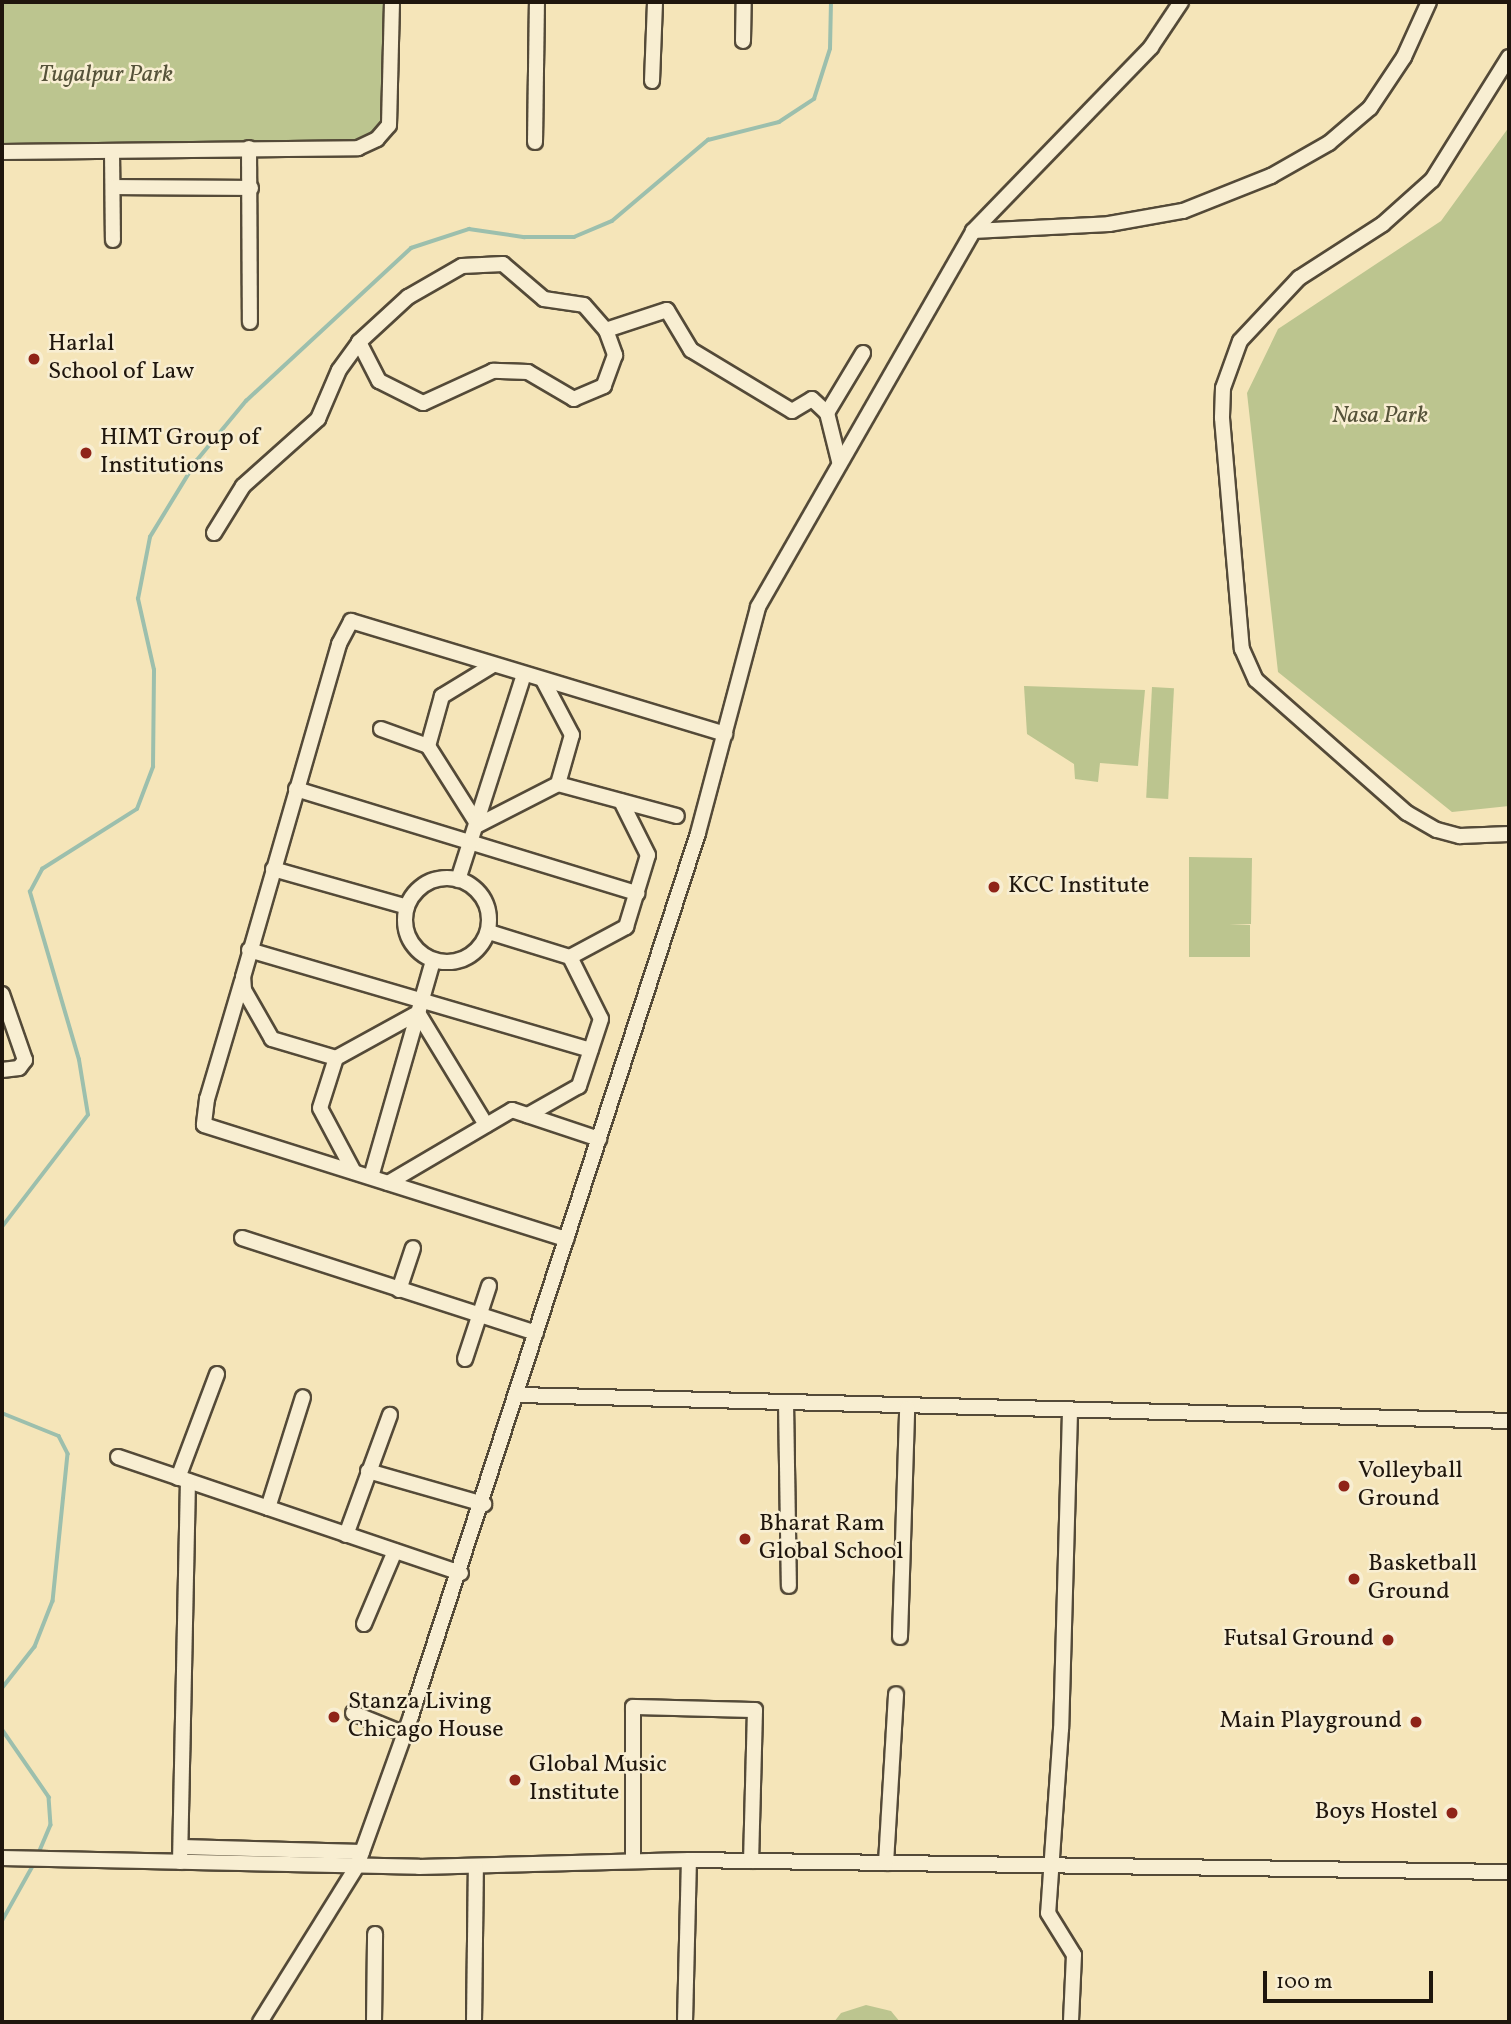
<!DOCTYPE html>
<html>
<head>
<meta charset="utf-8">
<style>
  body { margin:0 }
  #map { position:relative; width:1511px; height:2024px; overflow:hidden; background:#f5e5b9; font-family:Vollkorn,serif }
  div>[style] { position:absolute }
  .green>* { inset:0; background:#bcc58f; transform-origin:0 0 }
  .stream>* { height:3.5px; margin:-1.75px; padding:0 1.75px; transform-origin:1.75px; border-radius:1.75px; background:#9cbfad }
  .roads { filter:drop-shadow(2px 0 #544a38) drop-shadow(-2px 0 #544a38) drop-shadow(0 2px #544a38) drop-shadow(0 -2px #544a38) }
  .minor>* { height:14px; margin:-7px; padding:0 7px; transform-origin:7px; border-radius:7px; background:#f8eed2 }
  .minor>.ring { margin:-7px; padding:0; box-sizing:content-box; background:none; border:14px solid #f8eed2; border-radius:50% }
  .dots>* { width:19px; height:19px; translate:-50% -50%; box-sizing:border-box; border:4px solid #f8eed2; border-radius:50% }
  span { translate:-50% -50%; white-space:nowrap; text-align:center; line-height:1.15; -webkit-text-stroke:5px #f8eed2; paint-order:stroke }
  .park-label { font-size:24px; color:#56533a; font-style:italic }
  .poi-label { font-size:24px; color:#1f160d }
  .left { translate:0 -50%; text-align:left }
  .right { translate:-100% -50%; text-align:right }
  .frame { position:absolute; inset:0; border:4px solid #1f160d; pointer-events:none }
  .scale { position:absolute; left:1263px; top:1971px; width:170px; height:32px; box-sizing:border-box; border:4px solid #1f160d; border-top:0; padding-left:9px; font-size:21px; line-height:24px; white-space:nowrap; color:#1f160d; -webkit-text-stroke:5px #f8eed2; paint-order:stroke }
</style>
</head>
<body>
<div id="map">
  <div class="green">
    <i style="clip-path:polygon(2px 2px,392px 2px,389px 125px,358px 148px,2px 152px)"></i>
    <i style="clip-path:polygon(1509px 127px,1509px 806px,1452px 812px,1278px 672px,1247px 393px,1278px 329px,1441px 221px)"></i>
    <i style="clip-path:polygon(1024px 686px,1145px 690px,1138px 766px,1100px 763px,1098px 782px,1075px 779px,1074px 764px,1027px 734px)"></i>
    <i style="left:1152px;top:687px;width:22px;height:111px;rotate:3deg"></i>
    <i style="clip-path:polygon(1189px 857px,1252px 858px,1251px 924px,1229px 924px,1250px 925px,1250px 957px,1189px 957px)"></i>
    <i style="clip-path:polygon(866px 2005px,891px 2011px,900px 2022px,834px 2022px,841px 2013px)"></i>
  </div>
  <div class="stream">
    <i style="left:2px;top:1227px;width:141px;rotate:-52.5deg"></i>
    <i style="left:88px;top:1115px;width:56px;rotate:-99.3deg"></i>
    <i style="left:79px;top:1060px;width:175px;rotate:-106.3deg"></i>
    <i style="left:30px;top:892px;width:26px;rotate:-62deg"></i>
    <i style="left:42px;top:869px;width:112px;rotate:-32.3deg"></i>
    <i style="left:137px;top:809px;width:45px;rotate:-69.1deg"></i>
    <i style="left:153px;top:767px;width:97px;rotate:-89.4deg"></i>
    <i style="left:154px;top:670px;width:73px;rotate:-102.7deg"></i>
    <i style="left:138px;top:599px;width:63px;rotate:-79deg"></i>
    <i style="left:150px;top:537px;width:90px;rotate:-58.6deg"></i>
    <i style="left:197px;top:460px;width:77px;rotate:-50.3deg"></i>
    <i style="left:246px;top:401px;width:225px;rotate:-42.8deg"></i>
    <i style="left:411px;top:248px;width:61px;rotate:-18.1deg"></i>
    <i style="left:469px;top:229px;width:56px;rotate:8.3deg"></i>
    <i style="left:524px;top:237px;width:50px"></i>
    <i style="left:574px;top:237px;width:41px;rotate:-22.8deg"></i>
    <i style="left:612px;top:221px;width:126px;rotate:-40.2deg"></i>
    <i style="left:708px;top:140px;width:73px;rotate:-14.2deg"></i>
    <i style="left:779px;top:122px;width:42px;rotate:-33.3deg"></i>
    <i style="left:814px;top:99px;width:52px;rotate:-72.3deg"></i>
    <i style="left:830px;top:49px;width:47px;rotate:-88.8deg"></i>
    <i style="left:2px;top:1413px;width:61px;rotate:22deg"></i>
    <i style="left:59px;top:1436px;width:20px;rotate:63deg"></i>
    <i style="left:68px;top:1454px;width:148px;rotate:95.8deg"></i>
    <i style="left:53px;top:1601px;width:49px;rotate:111.4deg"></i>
    <i style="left:35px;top:1647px;width:53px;rotate:128.2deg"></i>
    <i style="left:2px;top:1729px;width:83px;rotate:55.3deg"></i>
    <i style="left:49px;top:1797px;width:28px;rotate:86deg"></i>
    <i style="left:51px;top:1825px;width:33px;rotate:113deg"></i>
    <i style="left:2px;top:1921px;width:68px;rotate:-60.8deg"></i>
  </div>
  <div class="roads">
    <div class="minor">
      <i style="left:743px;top:41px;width:39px;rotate:-89deg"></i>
      <i style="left:1509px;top:57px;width:145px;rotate:122deg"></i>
      <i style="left:1432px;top:180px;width:66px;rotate:138.1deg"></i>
      <i style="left:1383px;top:224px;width:100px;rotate:147.3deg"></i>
      <i style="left:1299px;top:278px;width:86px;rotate:133.1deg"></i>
      <i style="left:1240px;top:341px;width:50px;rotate:109.9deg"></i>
      <i style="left:1223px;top:388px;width:30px;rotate:92deg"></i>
      <i style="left:1222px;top:418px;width:232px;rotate:85.1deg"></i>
      <i style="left:1242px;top:649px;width:34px;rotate:66deg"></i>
      <i style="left:1256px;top:680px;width:201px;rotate:41.4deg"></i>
      <i style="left:1407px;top:813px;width:34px;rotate:30deg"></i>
      <i style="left:1437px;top:830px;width:24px;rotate:15deg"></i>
      <i style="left:1460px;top:836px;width:49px;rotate:-2.3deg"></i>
      <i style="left:652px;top:81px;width:79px;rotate:-87.8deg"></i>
      <i style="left:535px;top:142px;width:140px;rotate:-89.2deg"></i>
      <i style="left:249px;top:148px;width:174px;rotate:89.7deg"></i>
      <i style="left:112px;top:151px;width:89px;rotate:89.4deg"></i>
      <i style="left:2px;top:152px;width:356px;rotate:-0.6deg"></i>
      <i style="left:358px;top:148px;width:21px;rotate:-25deg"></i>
      <i style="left:377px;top:139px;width:18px;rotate:-49deg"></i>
      <i style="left:389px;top:125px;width:123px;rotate:-88.6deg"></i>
      <i style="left:114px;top:187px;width:137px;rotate:0.4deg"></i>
      <i style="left:973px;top:231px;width:136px;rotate:-2.9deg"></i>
      <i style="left:1109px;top:224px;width:75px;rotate:-10deg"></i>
      <i style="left:1183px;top:211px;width:95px;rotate:-21.7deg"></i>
      <i style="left:1271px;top:176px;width:67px;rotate:-29.6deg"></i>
      <i style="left:1329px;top:143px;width:54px;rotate:-40.5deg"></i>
      <i style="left:1370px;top:108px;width:61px;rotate:-56.3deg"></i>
      <i style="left:1404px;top:57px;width:60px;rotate:-65.6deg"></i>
      <i style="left:606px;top:330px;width:27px;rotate:70deg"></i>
      <i style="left:615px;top:355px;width:33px;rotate:110deg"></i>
      <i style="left:604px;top:386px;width:33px;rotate:157deg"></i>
      <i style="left:574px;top:399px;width:53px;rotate:-149.6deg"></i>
      <i style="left:528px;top:372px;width:35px;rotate:-178deg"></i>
      <i style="left:493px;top:371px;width:77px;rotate:155.4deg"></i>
      <i style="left:423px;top:403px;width:49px;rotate:-153.4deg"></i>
      <i style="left:379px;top:381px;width:44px;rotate:-117.1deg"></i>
      <i style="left:359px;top:342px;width:67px;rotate:-42.6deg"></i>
      <i style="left:408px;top:297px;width:62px;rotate:-29.9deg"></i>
      <i style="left:462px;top:266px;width:41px;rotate:-2.8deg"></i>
      <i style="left:503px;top:264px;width:54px;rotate:40.5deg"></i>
      <i style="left:544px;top:299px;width:40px;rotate:8.5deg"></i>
      <i style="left:584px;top:305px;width:33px;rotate:49deg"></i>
      <i style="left:606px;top:330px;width:64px;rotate:-18.2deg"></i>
      <i style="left:667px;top:310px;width:47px;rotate:59deg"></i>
      <i style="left:691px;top:350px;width:118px;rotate:31.1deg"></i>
      <i style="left:792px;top:411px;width:23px;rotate:-31deg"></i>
      <i style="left:812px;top:399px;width:21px;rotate:43deg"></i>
      <i style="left:839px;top:461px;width:49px;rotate:-104deg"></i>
      <i style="left:827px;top:413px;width:70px;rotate:-59deg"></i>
      <i style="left:214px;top:533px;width:55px;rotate:-58.3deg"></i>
      <i style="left:243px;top:486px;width:101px;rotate:-41.8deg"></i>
      <i style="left:318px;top:419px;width:53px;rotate:-66.8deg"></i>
      <i style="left:339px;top:370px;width:34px;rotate:-54deg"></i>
      <i style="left:493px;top:665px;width:60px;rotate:148.7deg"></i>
      <i style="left:442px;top:696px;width:52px;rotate:105.6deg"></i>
      <i style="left:428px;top:746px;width:93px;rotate:57.7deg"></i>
      <i style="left:478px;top:825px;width:90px;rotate:-27.1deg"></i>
      <i style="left:558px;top:784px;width:51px;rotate:-74.1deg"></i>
      <i style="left:572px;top:735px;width:62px;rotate:-117.8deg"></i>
      <i style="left:381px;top:729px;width:50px;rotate:19.9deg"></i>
      <i style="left:558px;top:784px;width:123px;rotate:15.1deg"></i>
      <i style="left:296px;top:789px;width:357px;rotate:17deg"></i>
      <i style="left:273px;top:869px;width:139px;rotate:15.8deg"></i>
      <i class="ring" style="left:405px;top:878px;width:70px;height:70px"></i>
      <i style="left:458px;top:880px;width:216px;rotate:-72.2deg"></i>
      <i style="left:489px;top:932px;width:85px;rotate:17.2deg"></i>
      <i style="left:570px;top:957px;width:69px;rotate:63.4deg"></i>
      <i style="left:601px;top:1019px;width:71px;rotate:108.2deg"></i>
      <i style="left:579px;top:1086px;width:59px;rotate:150.4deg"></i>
      <i style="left:249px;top:950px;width:356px;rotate:16.3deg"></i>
      <i style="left:570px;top:957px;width:64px;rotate:-28.2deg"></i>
      <i style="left:626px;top:927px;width:75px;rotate:-73deg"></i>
      <i style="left:648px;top:855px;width:60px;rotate:-116.6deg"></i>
      <i style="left:242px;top:981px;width:123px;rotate:106.5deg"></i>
      <i style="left:207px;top:1099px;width:26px;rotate:97deg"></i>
      <i style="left:204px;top:1125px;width:380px;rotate:17.5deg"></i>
      <i style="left:2px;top:994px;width:70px;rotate:70.8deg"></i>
      <i style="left:25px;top:1060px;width:10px;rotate:127deg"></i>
      <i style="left:19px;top:1068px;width:17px;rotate:173deg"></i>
      <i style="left:418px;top:1013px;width:131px;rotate:58.7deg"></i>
      <i style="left:336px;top:1058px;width:67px;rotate:-163.5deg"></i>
      <i style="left:272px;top:1039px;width:56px;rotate:-119.7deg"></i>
      <i style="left:244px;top:990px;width:13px;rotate:-94deg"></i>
      <i style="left:243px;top:977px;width:347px;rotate:-73.9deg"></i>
      <i style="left:339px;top:644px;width:26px;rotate:-62deg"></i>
      <i style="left:351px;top:621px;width:391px;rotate:16.8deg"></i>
      <i style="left:354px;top:1172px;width:72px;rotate:-118deg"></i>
      <i style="left:320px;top:1108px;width:52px;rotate:-72.3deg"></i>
      <i style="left:336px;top:1058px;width:94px;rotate:-28.8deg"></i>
      <i style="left:371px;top:1177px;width:225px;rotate:-74deg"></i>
      <i style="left:388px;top:1183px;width:144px;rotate:-30.5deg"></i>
      <i style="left:512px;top:1110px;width:92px;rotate:18.4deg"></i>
      <i style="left:242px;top:1238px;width:309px;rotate:17.9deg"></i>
      <i style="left:399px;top:1290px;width:44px;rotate:-71.6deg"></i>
      <i style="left:465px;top:1359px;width:77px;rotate:-71.8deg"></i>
      <i style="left:519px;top:1395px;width:990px;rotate:1.5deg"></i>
      <i style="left:786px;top:1402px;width:184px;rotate:89.1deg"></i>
      <i style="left:1070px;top:1412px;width:317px;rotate:91.6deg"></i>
      <i style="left:1061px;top:1729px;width:184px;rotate:94deg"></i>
      <i style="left:1048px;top:1913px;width:49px;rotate:58.2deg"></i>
      <i style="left:1074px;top:1955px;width:67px;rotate:92.6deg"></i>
      <i style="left:118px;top:1457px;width:362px;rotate:18.7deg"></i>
      <i style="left:368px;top:1471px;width:121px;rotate:15.9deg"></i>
      <i style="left:178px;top:1478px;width:111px;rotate:-69.4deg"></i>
      <i style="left:268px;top:1508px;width:116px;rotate:-72.5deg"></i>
      <i style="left:346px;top:1535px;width:128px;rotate:-69.9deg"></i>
      <i style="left:364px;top:1624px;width:79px;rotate:-67deg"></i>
      <i style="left:900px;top:1637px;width:229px;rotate:-88.2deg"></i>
      <i style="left:353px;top:1713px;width:56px;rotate:22deg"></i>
      <i style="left:181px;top:1847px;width:181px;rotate:1.6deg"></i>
      <i style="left:2px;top:1858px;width:417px;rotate:1.2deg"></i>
      <i style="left:419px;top:1867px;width:270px;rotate:-1.5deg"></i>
      <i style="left:689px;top:1860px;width:820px;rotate:0.84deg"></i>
      <i style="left:633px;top:1860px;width:153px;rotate:-90deg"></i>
      <i style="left:633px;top:1707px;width:122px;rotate:1.4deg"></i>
      <i style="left:755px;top:1710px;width:151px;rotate:91.5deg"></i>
      <i style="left:180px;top:1862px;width:381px;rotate:-88.8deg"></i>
      <i style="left:886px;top:1863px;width:169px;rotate:-86.6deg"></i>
      <i style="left:260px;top:2022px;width:184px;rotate:-58.1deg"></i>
      <i style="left:357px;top:1866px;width:159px;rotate:-70.2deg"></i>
      <i style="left:411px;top:1716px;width:928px;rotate:-71.99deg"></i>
      <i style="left:698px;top:833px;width:234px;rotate:-75.1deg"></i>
      <i style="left:758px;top:607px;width:433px;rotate:-60.2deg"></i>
      <i style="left:973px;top:231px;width:256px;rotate:-45.9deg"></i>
      <i style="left:1151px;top:47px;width:54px;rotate:-56.3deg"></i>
      <i style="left:374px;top:2022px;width:88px;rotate:-89.3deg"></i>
      <i style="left:474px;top:2022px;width:155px;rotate:-89.3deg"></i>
      <i style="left:685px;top:2022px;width:162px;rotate:-88.6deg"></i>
    </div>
  </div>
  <div class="dots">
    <i style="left:34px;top:359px;background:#8f2418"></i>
    <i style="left:86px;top:453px;background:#8f2418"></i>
    <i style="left:994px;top:887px;background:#8f2418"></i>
    <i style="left:1344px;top:1486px;background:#8f2418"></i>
    <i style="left:745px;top:1539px;background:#8f2418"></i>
    <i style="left:1354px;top:1579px;background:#8f2418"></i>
    <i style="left:1388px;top:1640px;background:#8f2418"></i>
    <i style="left:334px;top:1717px;background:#8f2418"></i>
    <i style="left:1416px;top:1722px;background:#8f2418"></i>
    <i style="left:515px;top:1780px;background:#8f2418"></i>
    <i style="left:1452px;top:1813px;background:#8f2418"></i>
  </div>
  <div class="park-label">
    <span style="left:106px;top:76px">Tugalpur Park</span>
    <span style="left:1380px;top:417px">Nasa Park</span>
  </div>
  <div class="poi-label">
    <span class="left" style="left:48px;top:359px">Harlal<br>School of Law</span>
    <span class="left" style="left:100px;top:453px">HIMT Group of<br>Institutions</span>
    <span class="left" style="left:1008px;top:887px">KCC Institute</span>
    <span class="left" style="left:1358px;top:1486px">Volleyball<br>Ground</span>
    <span class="left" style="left:759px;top:1539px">Bharat Ram<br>Global School</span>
    <span class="left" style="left:1368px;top:1579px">Basketball<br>Ground</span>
    <span class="right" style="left:1374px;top:1640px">Futsal Ground</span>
    <span class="left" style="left:348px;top:1717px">Stanza Living<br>Chicago House</span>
    <span class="right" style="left:1402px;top:1722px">Main Playground</span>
    <span class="left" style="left:529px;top:1780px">Global Music<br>Institute</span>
    <span class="right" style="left:1438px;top:1813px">Boys Hostel</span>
  </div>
  <div class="frame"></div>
  <div class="scale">100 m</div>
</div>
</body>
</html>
